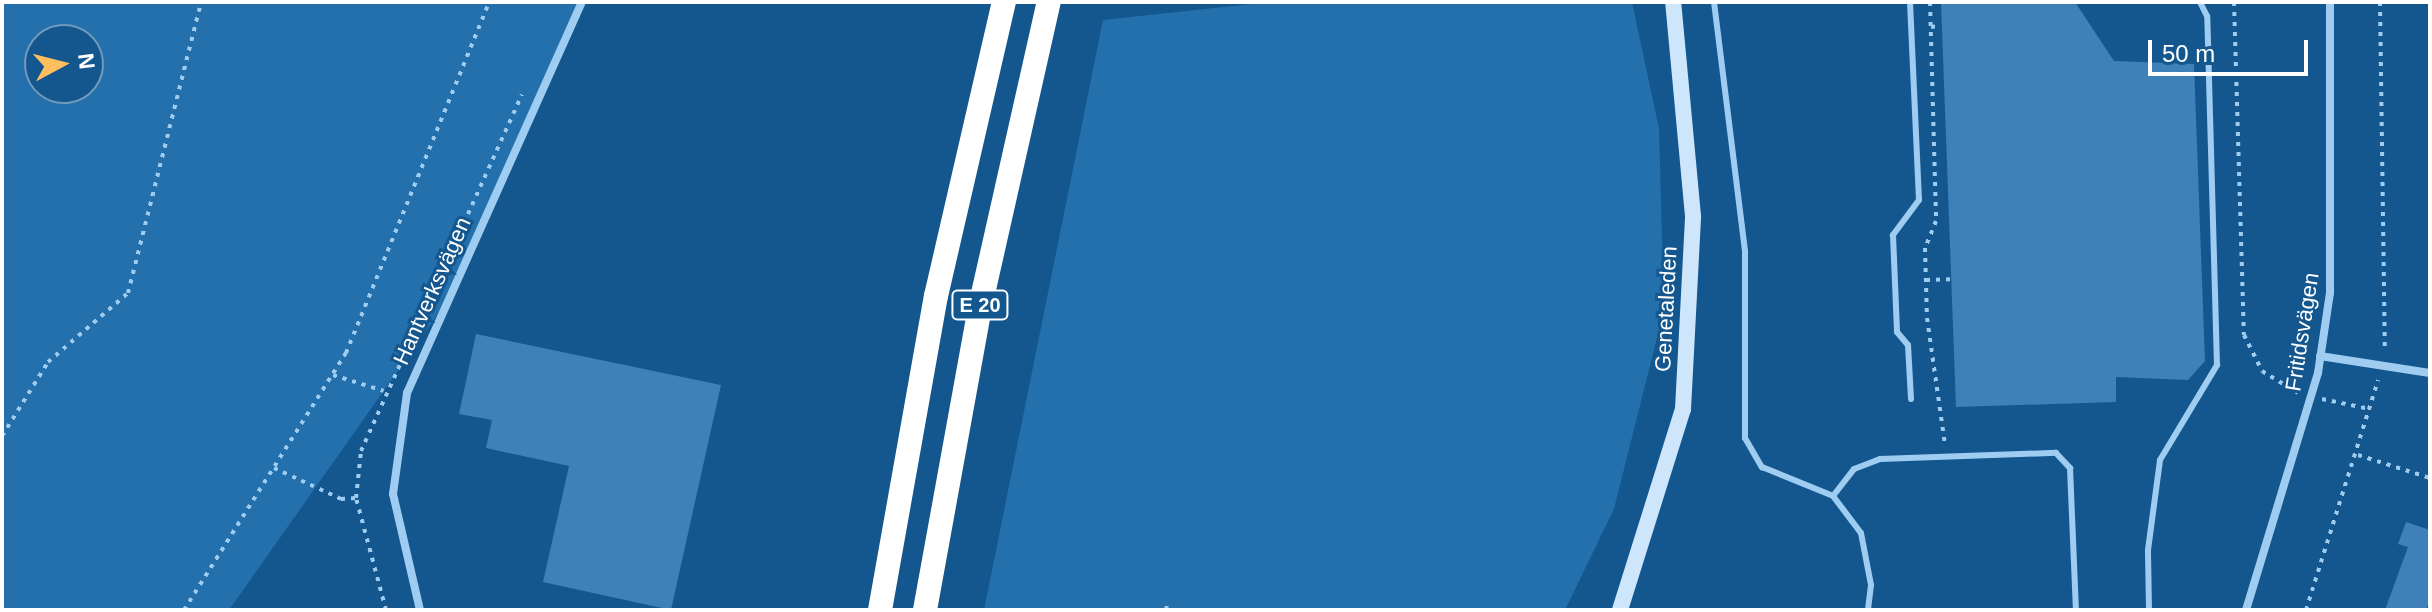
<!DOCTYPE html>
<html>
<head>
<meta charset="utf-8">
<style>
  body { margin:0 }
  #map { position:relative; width:2432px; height:612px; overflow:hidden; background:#14578f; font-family:Helvetica,sans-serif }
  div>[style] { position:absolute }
  .green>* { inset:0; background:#2370ac }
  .building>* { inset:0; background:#3d81b8 }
  .path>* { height:4px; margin-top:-2px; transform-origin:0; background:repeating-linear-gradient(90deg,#9fcdf1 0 4px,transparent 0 10px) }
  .service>* { height:6px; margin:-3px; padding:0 3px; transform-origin:3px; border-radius:3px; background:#9fcdf1 }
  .minor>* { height:8px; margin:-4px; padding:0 4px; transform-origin:4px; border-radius:4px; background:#9fcdf1 }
  .secondary>* { height:16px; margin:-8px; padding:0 8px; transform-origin:8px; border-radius:8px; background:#cde6fb }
  .motorway>* { height:24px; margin:-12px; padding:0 12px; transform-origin:12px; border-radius:12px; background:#fff }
  span { translate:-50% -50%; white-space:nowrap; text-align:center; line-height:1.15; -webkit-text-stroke:6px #14578f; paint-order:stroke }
  .shield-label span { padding:2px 6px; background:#14578f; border:2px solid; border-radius:6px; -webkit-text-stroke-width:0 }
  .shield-label { font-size:20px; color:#fff; font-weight:700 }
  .street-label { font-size:22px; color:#fff }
  .frame { position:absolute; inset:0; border:4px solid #fff; pointer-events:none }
  .north { position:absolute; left:24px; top:24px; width:80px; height:80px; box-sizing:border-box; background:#14578f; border:2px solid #729abc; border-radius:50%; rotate:83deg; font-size:22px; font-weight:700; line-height:32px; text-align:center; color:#fff }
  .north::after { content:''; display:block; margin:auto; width:28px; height:36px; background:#ffbf5e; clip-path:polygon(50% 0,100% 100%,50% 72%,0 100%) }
  .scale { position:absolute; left:2148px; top:40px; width:160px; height:36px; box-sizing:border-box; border:4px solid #fff; border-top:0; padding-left:10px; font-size:24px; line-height:28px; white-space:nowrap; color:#fff; -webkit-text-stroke:6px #14578f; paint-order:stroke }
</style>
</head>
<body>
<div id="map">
  <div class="green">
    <i style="clip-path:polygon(evenodd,2px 2px,582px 2px,445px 304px,229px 610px,2px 610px,2px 2px,40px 40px,88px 40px,88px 88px,40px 88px,40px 40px)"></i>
    <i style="clip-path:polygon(1270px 2px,1632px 2px,1659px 129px,1664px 310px,1614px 509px,1565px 610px,984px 610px,1103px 20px)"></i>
  </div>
  <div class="building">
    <i style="clip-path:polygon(1941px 2px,2075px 2px,2114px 61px,2194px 64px,2205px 361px,2188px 380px,2116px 377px,2116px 402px,1956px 407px)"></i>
    <i style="clip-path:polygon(476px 334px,721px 385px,671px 610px,543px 582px,569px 466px,486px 448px,492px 420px,459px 414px)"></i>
    <i style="clip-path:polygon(2406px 522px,2430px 530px,2430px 599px,2426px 610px,2385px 610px,2408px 547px,2398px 544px)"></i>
  </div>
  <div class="path">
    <i style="left:1930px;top:2px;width:219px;rotate:88.4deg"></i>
    <i style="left:1936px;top:221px;width:29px;rotate:112deg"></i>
    <i style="left:1925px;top:248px;width:70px;rotate:88.4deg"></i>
    <i style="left:1927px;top:318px;width:127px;rotate:81.9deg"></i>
    <i style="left:2234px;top:2px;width:333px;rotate:88.3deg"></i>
    <i style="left:2244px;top:335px;width:40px;rotate:63.4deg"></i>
    <i style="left:2262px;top:371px;width:42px;rotate:31.4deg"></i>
    <i style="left:2380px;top:2px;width:350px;rotate:89.2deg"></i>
    <i style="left:1931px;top:27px;width:10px;rotate:-6deg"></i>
    <i style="left:1926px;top:280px;width:25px;rotate:-2deg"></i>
    <i style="left:333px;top:375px;width:53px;rotate:17.4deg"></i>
    <i style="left:2322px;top:399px;width:49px;rotate:11.8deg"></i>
    <i style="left:2px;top:436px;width:87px;rotate:-58.1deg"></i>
    <i style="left:48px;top:362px;width:106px;rotate:-40.8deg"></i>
    <i style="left:128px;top:293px;width:300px;rotate:-75.9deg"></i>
    <i style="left:2358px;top:455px;width:76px;rotate:17.7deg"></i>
    <i style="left:274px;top:468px;width:74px;rotate:24.8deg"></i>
    <i style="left:341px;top:499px;width:15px;rotate:-4deg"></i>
    <i style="left:184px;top:610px;width:304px;rotate:-57.8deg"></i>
    <i style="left:346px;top:353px;width:379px;rotate:-67.8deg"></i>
    <i style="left:386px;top:610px;width:116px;rotate:-105deg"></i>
    <i style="left:356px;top:498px;width:47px;rotate:-83.9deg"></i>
    <i style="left:361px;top:451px;width:391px;rotate:-65.7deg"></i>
    <i style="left:1166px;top:610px;width:6px;rotate:-81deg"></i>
    <i style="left:2306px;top:610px;width:241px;rotate:-72.6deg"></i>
  </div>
  <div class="service">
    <i style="left:1714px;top:2px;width:251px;rotate:82.9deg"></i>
    <i style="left:1745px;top:251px;width:187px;rotate:90deg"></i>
    <i style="left:1745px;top:438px;width:34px;rotate:60deg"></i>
    <i style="left:1762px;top:467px;width:77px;rotate:22.2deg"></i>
    <i style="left:1833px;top:496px;width:46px;rotate:52.9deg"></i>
    <i style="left:1861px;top:533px;width:53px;rotate:79.1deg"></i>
    <i style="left:1871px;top:585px;width:25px;rotate:97deg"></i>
    <i style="left:1910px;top:2px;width:198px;rotate:87.4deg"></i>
    <i style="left:1919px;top:200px;width:44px;rotate:126.6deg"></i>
    <i style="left:1893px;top:235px;width:97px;rotate:87.6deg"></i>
    <i style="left:1897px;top:332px;width:17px;rotate:50deg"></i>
    <i style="left:1908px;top:345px;width:54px;rotate:86.8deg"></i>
    <i style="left:1833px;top:496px;width:34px;rotate:-52deg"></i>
    <i style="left:1854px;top:469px;width:28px;rotate:-21deg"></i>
    <i style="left:1880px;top:459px;width:176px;rotate:-2deg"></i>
    <i style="left:2056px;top:453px;width:21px;rotate:47deg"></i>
    <i style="left:2070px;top:468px;width:142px;rotate:87.6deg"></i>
    <i style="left:2149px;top:610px;width:60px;rotate:-91deg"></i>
    <i style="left:2148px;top:550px;width:91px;rotate:-82.4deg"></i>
    <i style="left:2160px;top:460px;width:111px;rotate:-59deg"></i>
    <i style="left:2217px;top:365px;width:349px;rotate:-91.6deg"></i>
    <i style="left:2207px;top:16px;width:16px;rotate:-117deg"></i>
  </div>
  <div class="minor">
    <i style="left:2320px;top:356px;width:111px;rotate:8.8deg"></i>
    <i style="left:420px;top:610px;width:119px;rotate:-103.1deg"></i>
    <i style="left:393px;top:494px;width:102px;rotate:-82.1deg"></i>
    <i style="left:407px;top:393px;width:428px;rotate:-65.9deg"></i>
    <i style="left:2246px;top:610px;width:248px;rotate:-73.1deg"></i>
    <i style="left:2318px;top:373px;width:81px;rotate:-81.5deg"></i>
    <i style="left:2330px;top:293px;width:291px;rotate:-90deg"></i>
  </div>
  <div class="secondary">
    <i style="left:1620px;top:610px;width:211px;rotate:-72.6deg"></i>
    <i style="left:1683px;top:409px;width:193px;rotate:-87deg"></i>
    <i style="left:1693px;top:216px;width:215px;rotate:-95.3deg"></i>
  </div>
  <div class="motorway">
    <i style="left:880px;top:610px;width:319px;rotate:-79.9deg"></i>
    <i style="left:936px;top:296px;width:302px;rotate:-77deg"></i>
    <i style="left:925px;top:610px;width:308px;rotate:-79.7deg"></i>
    <i style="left:980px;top:307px;width:313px;rotate:-77.3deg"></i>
  </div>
  <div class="shield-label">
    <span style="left:980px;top:305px">E 20</span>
  </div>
  <div class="street-label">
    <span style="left:432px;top:291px;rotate:-66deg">Hantverksvägen</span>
    <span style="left:1666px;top:309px;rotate:-87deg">Genetaleden</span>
    <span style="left:2302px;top:332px;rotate:-81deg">Fritidsvägen</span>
  </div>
  <div class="frame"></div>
  <div class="north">N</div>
  <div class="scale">50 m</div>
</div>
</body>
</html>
